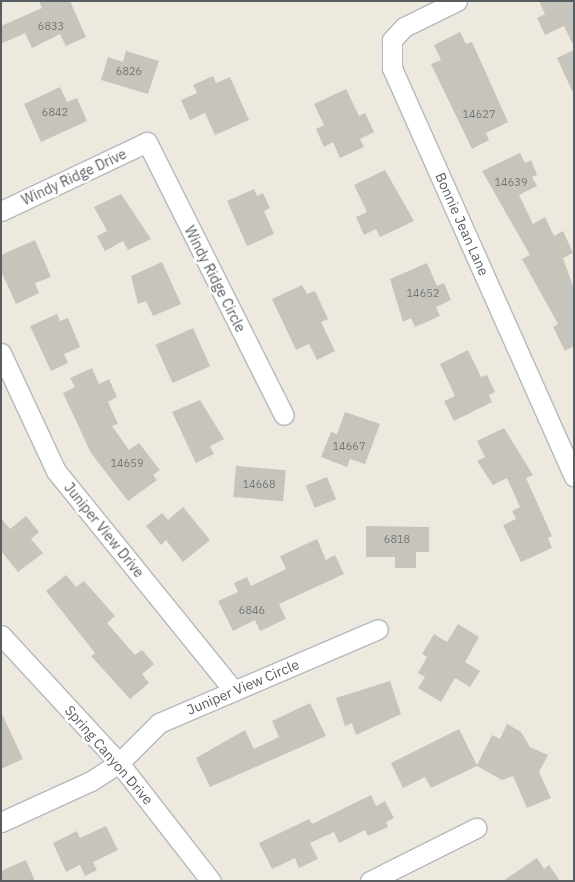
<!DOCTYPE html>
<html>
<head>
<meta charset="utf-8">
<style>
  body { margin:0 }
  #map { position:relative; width:575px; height:882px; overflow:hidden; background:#ede9df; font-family:"IBM Plex Sans",sans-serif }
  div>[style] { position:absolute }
  .building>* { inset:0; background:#c7c4bc; transform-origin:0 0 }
  .roads { filter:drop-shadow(1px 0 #b5b8bd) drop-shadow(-1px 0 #b5b8bd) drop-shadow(0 1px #b5b8bd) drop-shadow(0 -1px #b5b8bd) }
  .street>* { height:19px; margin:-9.5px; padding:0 9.5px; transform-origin:9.5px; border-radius:9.5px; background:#fff }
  span { translate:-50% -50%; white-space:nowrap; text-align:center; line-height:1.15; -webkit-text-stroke:5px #fff; paint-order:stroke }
  .number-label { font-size:11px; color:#747778 }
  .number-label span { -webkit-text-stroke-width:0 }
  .street-label { font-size:14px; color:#585d61 }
  .frame { position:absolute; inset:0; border:2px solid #585d61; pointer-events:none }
</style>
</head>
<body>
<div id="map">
  <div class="building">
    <i style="clip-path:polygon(39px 1px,70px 1px,86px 37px,66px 46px,60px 34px,32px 48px,25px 33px,1px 44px,1px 26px,42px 8px)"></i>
    <i style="clip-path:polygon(539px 1px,574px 1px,574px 47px,564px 26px,545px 35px,537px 18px,545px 14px)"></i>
    <i style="clip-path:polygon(460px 32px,466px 44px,472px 42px,508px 122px,486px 133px,489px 140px,472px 149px,431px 64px,441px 60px,434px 45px)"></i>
    <i style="clip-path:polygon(574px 50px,574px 95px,557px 58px)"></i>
    <i style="clip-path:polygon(126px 51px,159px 61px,148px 94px,101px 80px,108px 57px,123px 62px)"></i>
    <i style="clip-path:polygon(213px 76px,216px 83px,230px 77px,249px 120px,215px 135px,205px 113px,190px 120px,181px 100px,197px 93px,193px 85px)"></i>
    <i style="clip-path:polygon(60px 87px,67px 102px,77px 98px,87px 121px,41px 142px,24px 104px)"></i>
    <i style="clip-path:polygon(346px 89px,359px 116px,365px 113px,374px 132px,360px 139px,364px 147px,340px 158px,333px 142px,324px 147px,316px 129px,324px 125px,314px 104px)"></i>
    <i style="clip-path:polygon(520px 153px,525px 163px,531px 160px,537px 175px,532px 177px,537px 186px,519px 195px,533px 224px,545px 217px,554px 236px,563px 231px,573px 253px,563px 258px,574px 289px,574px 346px,565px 351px,553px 327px,558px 324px,522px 259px,530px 255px,482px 171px)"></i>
    <i style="clip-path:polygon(385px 170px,414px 221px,380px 237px,376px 229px,364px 235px,356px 217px,367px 212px,354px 185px)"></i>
    <i style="clip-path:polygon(254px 189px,257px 196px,263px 193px,270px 208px,264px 211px,274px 234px,247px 246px,227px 201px)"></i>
    <i style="clip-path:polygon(121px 194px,151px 239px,128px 250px,123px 241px,105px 251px,97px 236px,107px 231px,94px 207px)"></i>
    <i style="clip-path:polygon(35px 240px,51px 277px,35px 283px,39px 293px,16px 304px,1px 271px,1px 255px)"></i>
    <i style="clip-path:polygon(162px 262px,181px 304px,153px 316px,146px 301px,138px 304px,131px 276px)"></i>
    <i style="clip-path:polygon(427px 263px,437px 286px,444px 283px,451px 300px,436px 307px,440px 316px,415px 327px,411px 318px,403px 322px,390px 279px)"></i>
    <i style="clip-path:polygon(302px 285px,307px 294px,315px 291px,328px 319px,321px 322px,335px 351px,317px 360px,309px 344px,296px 350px,272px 299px)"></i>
    <i style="clip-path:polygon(57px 314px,60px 321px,68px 318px,80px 347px,64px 354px,68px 363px,51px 371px,30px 326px)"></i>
    <i style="left:193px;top:328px;width:42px;height:41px;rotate:66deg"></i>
    <i style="clip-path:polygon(468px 350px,481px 377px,487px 375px,495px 392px,489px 395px,492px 402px,454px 421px,444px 401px,455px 396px,440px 364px)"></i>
    <i style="clip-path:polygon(92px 368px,99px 384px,109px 379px,117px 397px,108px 402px,118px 424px,112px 426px,129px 450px,139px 443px,160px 470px,153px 475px,157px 480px,128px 501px,91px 453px,63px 393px,75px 387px,70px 378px)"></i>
    <i style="clip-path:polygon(200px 400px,224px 439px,210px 446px,214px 454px,196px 463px,172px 412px)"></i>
    <i style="clip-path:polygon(345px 412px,380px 424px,365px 464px,350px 459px,347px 467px,321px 457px,331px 432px,337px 434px)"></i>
    <i style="clip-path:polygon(504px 428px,533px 475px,526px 478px,552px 536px,548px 538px,552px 548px,521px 562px,503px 525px,516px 519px,512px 511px,520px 507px,507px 478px,493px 485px,477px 461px,485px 457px,477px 441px)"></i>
    <i style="left:236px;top:466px;width:50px;height:31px;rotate:5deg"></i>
    <i style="left:327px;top:477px;width:24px;height:23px;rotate:68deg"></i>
    <i style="clip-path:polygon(183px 507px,210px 540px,183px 562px,166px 540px,161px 545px,146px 526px,162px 513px,168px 520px)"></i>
    <i style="clip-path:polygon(26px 516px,39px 532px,31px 539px,43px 553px,18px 572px,1px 551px,1px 518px,10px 529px)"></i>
    <i style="clip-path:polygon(366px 526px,429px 527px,429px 552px,416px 552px,416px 568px,395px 568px,395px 557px,366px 557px)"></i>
    <i style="clip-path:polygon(317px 539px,326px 560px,335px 555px,344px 574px,279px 604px,286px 619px,260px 631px,255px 620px,233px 631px,218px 601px,238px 592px,234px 583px,247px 577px,251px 586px,286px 569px,280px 556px)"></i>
    <i style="clip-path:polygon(66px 575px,76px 587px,84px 581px,115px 616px,107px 623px,135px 655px,142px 650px,154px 664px,142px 674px,149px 683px,130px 699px,91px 656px,95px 653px,46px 591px)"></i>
    <i style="clip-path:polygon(458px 624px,479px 637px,465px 662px,480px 671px,470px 687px,455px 678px,441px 702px,418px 688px,425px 677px,418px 673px,427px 657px,422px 654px,434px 634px,447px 642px)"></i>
    <i style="clip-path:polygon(390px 681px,401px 714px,356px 735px,352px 723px,345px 726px,336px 698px)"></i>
    <i style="clip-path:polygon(310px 703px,326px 736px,210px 787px,196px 758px,245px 730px,254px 749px,279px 737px,272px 721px)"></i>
    <i style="clip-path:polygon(1px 712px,23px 759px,1px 769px)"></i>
    <i style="clip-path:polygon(507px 724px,521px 732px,530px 747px,548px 755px,539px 772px,551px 798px,527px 808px,513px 776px,502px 780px,477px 766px,431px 788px,425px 777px,403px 788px,391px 763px,459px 729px,477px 765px,492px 735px,500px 739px)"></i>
    <i style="clip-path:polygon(371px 795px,376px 806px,385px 801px,394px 818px,386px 822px,388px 827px,368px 836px,365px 830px,339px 843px,334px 832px,310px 843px,318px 859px,299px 868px,295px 858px,272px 869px,259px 843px,309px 819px,312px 824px)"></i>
    <i style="clip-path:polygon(106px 826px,118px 850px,93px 862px,97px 870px,85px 876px,80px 865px,66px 872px,53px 843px,77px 831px,80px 838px)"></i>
    <i style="clip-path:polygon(537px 858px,544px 869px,549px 865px,560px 881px,503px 881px)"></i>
    <i style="clip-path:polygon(26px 860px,35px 881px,1px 881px,1px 871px)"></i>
  </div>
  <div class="roads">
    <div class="street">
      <i style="left:457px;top:1px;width:59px;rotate:153.9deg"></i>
      <i style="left:404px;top:27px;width:18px;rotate:133deg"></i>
      <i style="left:392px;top:40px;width:28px;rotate:90deg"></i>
      <i style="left:392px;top:68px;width:447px;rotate:66deg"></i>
      <i style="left:1px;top:211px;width:161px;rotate:-25.3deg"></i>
      <i style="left:147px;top:142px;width:305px;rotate:63.4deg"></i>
      <i style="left:1px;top:353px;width:130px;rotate:65deg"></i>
      <i style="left:56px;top:471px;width:283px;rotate:51deg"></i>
      <i style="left:1px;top:635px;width:174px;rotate:47.3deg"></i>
      <i style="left:119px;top:763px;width:150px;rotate:52.1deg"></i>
      <i style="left:1px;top:822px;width:99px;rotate:-24.5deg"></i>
      <i style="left:91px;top:781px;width:33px;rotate:-33deg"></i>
      <i style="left:119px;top:763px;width:57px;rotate:-45deg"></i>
      <i style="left:159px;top:723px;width:238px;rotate:-23.2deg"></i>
      <i style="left:370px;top:881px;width:119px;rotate:-26.6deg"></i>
    </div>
  </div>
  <div class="number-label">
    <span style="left:51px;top:26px">6833</span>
    <span style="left:129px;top:71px">6826</span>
    <span style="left:55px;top:112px">6842</span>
    <span style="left:479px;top:114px">14627</span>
    <span style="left:511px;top:182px">14639</span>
    <span style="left:423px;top:293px">14652</span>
    <span style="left:349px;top:446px">14667</span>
    <span style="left:127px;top:463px">14659</span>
    <span style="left:259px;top:484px">14668</span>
    <span style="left:397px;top:539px">6818</span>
    <span style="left:252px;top:610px">6846</span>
  </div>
  <div class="street-label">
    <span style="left:74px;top:177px;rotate:-25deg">Windy Ridge Drive</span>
    <span style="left:462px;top:224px;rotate:66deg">Bonnie Jean Lane</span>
    <span style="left:215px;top:279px;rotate:63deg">Windy Ridge Circle</span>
    <span style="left:104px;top:530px;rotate:51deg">Juniper View Drive</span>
    <span style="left:243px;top:687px;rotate:-23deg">Juniper View Circle</span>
    <span style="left:109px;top:755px;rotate:49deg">Spring Canyon Drive</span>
  </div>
  <div class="frame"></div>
</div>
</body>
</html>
